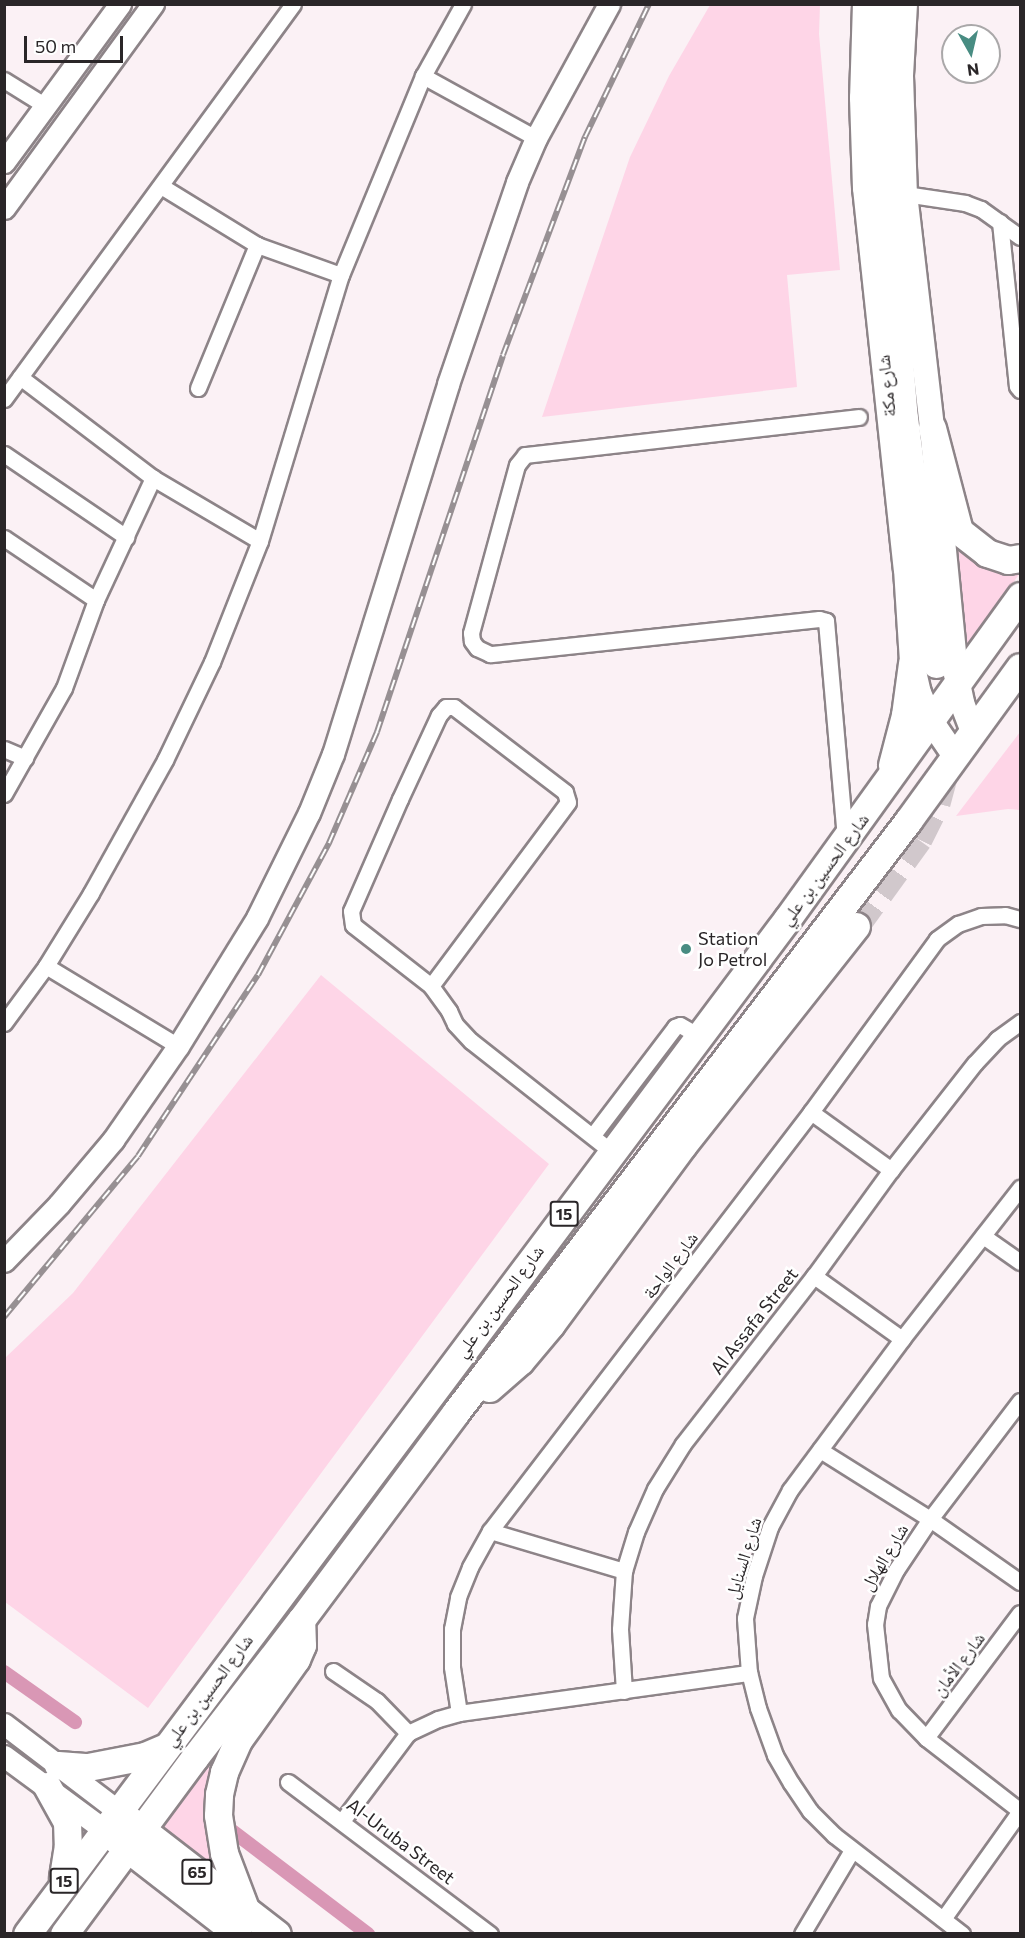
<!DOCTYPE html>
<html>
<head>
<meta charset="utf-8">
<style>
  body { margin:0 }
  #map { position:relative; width:1025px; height:1938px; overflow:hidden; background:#fbf1f5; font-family:Commissioner,"Noto Naskh Arabic",sans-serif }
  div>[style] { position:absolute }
  .green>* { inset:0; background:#fed5e7 }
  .canal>* { height:14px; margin:-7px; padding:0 7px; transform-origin:7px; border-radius:7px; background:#d997b5 }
  .highway-tunnel>* { height:27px; margin-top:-13.5px; transform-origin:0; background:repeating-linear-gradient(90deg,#d1c8cc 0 27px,transparent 0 41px) }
  .roads { filter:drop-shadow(2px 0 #8d8488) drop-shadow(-2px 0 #8d8488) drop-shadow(0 2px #8d8488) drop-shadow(0 -2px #8d8488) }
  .street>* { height:15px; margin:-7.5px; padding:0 7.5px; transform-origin:7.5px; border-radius:7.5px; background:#fff }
  .secondary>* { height:21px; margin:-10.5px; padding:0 10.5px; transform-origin:10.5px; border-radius:10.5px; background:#fff }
  .primary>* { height:24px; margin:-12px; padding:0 12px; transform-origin:12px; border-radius:12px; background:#fff }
  .highway>* { height:27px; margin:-13.5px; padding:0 13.5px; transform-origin:13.5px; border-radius:13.5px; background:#fff }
  .rail>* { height:6px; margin-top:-3px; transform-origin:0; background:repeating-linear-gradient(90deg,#fff 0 11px,#979093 0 22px); box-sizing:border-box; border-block:2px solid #979093 }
  .dots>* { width:16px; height:16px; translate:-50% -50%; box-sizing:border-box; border:3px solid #fff; border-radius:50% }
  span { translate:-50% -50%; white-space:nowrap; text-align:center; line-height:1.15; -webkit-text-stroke:5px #fff; paint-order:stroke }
  .shield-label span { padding:2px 4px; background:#fff; border:2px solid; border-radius:4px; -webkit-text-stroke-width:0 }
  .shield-label { font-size:16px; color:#2a2628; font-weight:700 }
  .street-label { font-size:18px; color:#2a2628 }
  .poi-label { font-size:18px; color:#2a2628 }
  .left { translate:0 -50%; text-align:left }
  .frame { position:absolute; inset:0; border:6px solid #2a2628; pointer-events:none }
  .north { position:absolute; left:941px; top:24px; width:60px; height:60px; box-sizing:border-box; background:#fff; border:2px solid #aaa8a9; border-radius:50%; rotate:172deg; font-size:16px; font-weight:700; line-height:24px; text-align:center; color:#2a2628 }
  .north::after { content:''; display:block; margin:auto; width:21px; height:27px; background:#488c82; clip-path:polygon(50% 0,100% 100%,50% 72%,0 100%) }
  .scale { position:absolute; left:24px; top:36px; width:99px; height:27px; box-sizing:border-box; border:3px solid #2a2628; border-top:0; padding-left:8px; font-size:18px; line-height:21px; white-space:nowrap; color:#2a2628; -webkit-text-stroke:4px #fff; paint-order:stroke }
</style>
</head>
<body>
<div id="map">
  <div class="green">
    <i style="clip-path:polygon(710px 5px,820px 5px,819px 34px,840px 270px,787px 275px,797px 387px,542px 417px,630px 157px,669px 76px)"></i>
    <i style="clip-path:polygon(959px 549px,982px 563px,1020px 573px,966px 650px,951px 554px)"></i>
    <i style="clip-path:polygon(1020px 732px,1020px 810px,1008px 809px,956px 816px)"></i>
    <i style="clip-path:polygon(321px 975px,549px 1164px,148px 1708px,5px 1602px,5px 1358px,73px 1293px)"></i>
    <i style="clip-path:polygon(219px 1738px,209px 1772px,204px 1804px,209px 1846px,220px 1875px,156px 1823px)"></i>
  </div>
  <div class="canal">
    <i style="left:4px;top:1672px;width:87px;rotate:35.2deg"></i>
    <i style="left:231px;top:1830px;width:172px;rotate:37.2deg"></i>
  </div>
  <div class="highway-tunnel">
    <i style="left:856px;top:926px;width:107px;rotate:-54.1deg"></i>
    <i style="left:919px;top:839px;width:40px;rotate:-63.4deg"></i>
    <i style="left:937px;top:803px;width:34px;rotate:-75deg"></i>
  </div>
  <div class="roads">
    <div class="street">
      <i style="left:423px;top:76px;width:129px;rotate:28.8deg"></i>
      <i style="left:4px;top:80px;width:49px;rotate:31.8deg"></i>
      <i style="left:161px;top:186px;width:113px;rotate:31.6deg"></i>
      <i style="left:257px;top:245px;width:89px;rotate:19.7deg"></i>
      <i style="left:905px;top:194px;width:61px;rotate:8.5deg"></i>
      <i style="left:965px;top:203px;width:17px;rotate:21deg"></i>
      <i style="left:981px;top:209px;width:48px;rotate:35.7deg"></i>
      <i style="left:1000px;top:222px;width:165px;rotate:84.1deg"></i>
      <i style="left:1017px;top:386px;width:5px;rotate:53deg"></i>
      <i style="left:20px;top:377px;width:167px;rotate:37.2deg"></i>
      <i style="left:153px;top:478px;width:124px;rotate:30.5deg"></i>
      <i style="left:198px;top:388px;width:155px;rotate:-67.6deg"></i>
      <i style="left:4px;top:399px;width:489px;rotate:-53.8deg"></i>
      <i style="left:4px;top:454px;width:148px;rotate:34.2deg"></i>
      <i style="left:4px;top:538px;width:111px;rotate:34deg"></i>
      <i style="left:4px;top:749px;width:23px;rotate:23deg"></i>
      <i style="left:4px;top:794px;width:122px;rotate:-60.5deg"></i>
      <i style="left:64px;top:688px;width:94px;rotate:-70deg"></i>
      <i style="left:96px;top:600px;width:135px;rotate:-65deg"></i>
      <i style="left:845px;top:838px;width:218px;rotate:-95deg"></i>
      <i style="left:826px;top:621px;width:7px;rotate:-164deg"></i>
      <i style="left:819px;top:619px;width:331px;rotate:173.9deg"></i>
      <i style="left:490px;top:654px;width:14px;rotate:-155deg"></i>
      <i style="left:477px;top:648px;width:9px;rotate:-126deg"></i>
      <i style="left:472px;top:641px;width:8px;rotate:-97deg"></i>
      <i style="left:471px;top:633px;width:174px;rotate:-74.7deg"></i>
      <i style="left:517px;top:465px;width:13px;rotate:-51deg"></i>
      <i style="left:525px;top:455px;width:336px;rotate:-6.5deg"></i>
      <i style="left:46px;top:966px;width:154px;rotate:31.2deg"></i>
      <i style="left:431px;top:986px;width:229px;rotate:-53.3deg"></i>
      <i style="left:568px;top:802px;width:10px;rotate:-107deg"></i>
      <i style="left:565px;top:792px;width:140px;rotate:-142.6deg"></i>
      <i style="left:454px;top:707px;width:8px;rotate:180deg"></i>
      <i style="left:446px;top:707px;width:11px;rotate:131deg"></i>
      <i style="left:439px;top:715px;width:93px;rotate:114.9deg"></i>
      <i style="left:400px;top:799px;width:122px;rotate:113.6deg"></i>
      <i style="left:351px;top:911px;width:14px;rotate:82deg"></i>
      <i style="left:353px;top:925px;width:99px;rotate:38deg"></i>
      <i style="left:431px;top:986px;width:31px;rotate:54deg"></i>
      <i style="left:449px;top:1011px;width:14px;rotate:65deg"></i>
      <i style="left:455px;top:1024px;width:23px;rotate:47deg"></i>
      <i style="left:471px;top:1041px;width:178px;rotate:38.2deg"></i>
      <i style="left:4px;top:1023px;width:71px;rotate:-53.6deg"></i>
      <i style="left:46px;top:966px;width:86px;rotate:-58.3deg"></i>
      <i style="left:91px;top:893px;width:152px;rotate:-60.9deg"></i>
      <i style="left:165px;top:760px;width:109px;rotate:-64.4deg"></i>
      <i style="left:212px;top:662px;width:130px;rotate:-68.4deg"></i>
      <i style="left:260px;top:541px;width:278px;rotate:-73.1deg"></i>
      <i style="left:341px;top:275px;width:215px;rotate:-67.6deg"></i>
      <i style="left:423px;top:76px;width:82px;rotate:-60.9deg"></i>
      <i style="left:811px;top:1112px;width:99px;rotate:35.9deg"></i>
      <i style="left:593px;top:1135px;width:136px;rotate:-52.8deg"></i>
      <i style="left:675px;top:1027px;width:5px;rotate:-22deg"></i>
      <i style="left:680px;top:1025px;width:22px;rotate:30deg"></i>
      <i style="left:983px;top:1236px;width:45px;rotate:35.1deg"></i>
      <i style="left:814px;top:1276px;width:108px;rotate:35.6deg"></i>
      <i style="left:1020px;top:1401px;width:148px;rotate:127.3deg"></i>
      <i style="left:930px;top:1519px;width:61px;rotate:123.7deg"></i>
      <i style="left:896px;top:1570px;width:40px;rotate:116.6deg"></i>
      <i style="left:878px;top:1606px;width:18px;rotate:99deg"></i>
      <i style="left:875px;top:1624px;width:54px;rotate:83.7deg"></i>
      <i style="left:881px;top:1678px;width:37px;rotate:61deg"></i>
      <i style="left:899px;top:1710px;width:39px;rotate:46deg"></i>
      <i style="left:926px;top:1738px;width:119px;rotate:37.8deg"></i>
      <i style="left:820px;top:1450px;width:130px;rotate:32.1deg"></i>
      <i style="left:930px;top:1519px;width:110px;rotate:35deg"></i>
      <i style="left:490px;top:1531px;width:140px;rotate:16.6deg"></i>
      <i style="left:333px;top:1671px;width:53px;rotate:34.3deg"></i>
      <i style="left:377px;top:1701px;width:45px;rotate:45.9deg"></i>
      <i style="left:624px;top:1691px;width:62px;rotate:-93.7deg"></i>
      <i style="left:620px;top:1629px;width:58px;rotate:-86.1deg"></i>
      <i style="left:624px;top:1571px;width:41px;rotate:-72.9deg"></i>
      <i style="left:636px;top:1532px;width:47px;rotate:-66.2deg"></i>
      <i style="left:655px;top:1489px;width:53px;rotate:-58.1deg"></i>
      <i style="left:683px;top:1444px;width:213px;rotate:-52.1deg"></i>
      <i style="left:814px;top:1276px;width:131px;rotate:-54deg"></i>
      <i style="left:891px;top:1170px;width:136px;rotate:-51.9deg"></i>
      <i style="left:975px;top:1063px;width:33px;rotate:-47deg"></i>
      <i style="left:997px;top:1039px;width:29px;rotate:-36deg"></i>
      <i style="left:459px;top:1713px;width:47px;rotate:-98.7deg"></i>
      <i style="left:452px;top:1667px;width:38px;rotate:-90deg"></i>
      <i style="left:452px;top:1629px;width:33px;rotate:-79deg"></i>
      <i style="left:458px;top:1597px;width:32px;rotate:-68deg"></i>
      <i style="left:470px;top:1567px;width:41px;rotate:-60.9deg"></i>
      <i style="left:490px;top:1531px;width:528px;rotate:-52.54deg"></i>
      <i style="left:811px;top:1112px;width:214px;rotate:-53.9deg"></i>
      <i style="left:937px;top:939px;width:26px;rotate:-36deg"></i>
      <i style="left:958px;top:924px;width:24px;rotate:-19deg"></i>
      <i style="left:981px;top:916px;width:24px;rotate:-2deg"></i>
      <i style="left:1005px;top:915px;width:16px;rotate:15deg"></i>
      <i style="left:926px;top:1738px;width:156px;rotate:-53.1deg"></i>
      <i style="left:288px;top:1782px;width:253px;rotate:37deg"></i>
      <i style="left:342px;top:1821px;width:110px;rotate:-53.1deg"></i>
      <i style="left:408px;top:1733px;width:33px;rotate:-25deg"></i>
      <i style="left:438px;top:1719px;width:22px;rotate:-16deg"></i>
      <i style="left:459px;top:1713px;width:293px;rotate:-7.9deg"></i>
      <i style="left:943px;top:1919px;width:133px;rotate:-54.5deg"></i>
      <i style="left:802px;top:1934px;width:98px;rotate:-59.2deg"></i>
      <i style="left:962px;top:1934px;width:162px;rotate:-142.3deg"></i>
      <i style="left:834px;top:1835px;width:34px;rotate:-135deg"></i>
      <i style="left:810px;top:1811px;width:34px;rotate:-124deg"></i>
      <i style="left:791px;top:1783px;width:32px;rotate:-120deg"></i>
      <i style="left:775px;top:1755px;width:50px;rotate:-109.9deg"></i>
      <i style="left:758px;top:1708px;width:36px;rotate:-104deg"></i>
      <i style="left:749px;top:1673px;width:55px;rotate:-94.2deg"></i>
      <i style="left:745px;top:1618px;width:43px;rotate:-77.9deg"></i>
      <i style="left:754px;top:1576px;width:52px;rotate:-71.9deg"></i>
      <i style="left:770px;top:1527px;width:42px;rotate:-61.6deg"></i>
      <i style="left:790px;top:1490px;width:188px;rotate:-53.4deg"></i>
      <i style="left:902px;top:1339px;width:192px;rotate:-52deg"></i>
    </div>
    <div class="secondary">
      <i style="left:4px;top:162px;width:196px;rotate:-53.7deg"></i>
      <i style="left:4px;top:208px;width:253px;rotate:-53.9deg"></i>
      <i style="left:4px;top:1261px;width:79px;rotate:-46deg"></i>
      <i style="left:59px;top:1204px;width:84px;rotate:-49.8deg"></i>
      <i style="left:113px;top:1140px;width:114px;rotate:-55.3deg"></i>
      <i style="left:178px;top:1046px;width:150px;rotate:-58.3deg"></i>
      <i style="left:257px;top:918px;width:117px;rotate:-63.7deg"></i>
      <i style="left:309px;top:813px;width:64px;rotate:-67.9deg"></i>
      <i style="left:333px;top:754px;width:387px;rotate:-72.7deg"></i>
      <i style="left:448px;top:384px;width:213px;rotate:-71.1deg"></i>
      <i style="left:517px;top:182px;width:48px;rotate:-66.6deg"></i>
      <i style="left:536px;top:138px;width:153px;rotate:-61.4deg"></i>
      <i style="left:4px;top:1724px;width:142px;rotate:37.3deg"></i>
      <i style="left:4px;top:1756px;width:123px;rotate:36.4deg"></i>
    </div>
    <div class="primary">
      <i style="left:865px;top:4px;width:94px;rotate:91.8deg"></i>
      <i style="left:862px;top:98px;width:90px;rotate:88.1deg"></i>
      <i style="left:865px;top:188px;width:383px;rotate:83.9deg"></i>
      <i style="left:906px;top:569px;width:94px;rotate:86.3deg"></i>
      <i style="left:912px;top:663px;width:31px;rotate:77deg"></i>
      <i style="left:919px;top:693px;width:30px;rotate:67deg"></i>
      <i style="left:931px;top:721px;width:42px;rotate:55.6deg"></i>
      <i style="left:905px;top:4px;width:72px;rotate:93.2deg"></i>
      <i style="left:901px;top:76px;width:118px;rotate:88.1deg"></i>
      <i style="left:905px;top:194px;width:236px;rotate:83.4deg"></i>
      <i style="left:932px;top:428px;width:247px;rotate:84.4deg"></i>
      <i style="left:956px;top:674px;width:30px;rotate:78deg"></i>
      <i style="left:962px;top:703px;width:30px;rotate:69deg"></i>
    </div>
    <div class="highway">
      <i style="left:885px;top:4px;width:37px;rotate:96deg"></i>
      <i style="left:881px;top:41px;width:105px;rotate:90deg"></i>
      <i style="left:881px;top:146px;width:273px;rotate:85.2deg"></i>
      <i style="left:904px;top:418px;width:248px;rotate:82.6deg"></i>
      <i style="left:932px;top:428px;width:106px;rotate:75.3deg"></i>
      <i style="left:959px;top:531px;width:36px;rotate:38deg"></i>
      <i style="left:987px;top:553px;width:22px;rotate:18deg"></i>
      <i style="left:1008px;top:560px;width:12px;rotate:-9deg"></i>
      <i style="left:892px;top:765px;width:52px;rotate:-75.4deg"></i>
      <i style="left:905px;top:715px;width:52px;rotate:-82.3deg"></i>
      <i style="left:489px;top:1388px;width:41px;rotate:-41.1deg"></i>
      <i style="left:520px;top:1361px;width:48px;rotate:-50deg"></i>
      <i style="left:551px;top:1324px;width:222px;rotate:-53.6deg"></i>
      <i style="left:683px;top:1145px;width:279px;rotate:-51.7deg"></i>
      <i style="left:58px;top:1765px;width:30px;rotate:4deg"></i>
      <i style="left:88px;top:1767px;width:58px;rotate:-10.9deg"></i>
      <i style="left:145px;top:1756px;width:21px;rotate:-23deg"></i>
      <i style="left:47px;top:1786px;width:41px;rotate:60.9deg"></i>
      <i style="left:67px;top:1822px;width:23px;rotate:88deg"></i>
      <i style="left:68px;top:1845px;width:33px;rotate:99deg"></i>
      <i style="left:128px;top:1819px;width:188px;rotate:37.7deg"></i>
      <i style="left:113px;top:1837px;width:158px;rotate:37.8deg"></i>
      <i style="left:246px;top:1911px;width:62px;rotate:-110.8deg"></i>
      <i style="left:224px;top:1853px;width:38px;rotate:-99deg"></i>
      <i style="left:218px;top:1815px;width:21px;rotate:-87deg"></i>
      <i style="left:219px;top:1794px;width:23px;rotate:-77deg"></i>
      <i style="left:224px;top:1772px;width:36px;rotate:-66deg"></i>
      <i style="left:239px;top:1739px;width:98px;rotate:-54.5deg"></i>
      <i style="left:296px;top:1659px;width:15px;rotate:-67deg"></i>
      <i style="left:302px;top:1645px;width:25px;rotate:-92deg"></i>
      <i style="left:27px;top:1934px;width:1269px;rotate:-53.17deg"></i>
      <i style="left:788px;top:918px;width:397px;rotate:-54.2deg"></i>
      <i style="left:64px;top:1934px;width:220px;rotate:-53.5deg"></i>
      <i style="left:195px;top:1757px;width:173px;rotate:-52.3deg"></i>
      <i style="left:301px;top:1620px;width:259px;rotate:-53.3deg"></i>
      <i style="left:456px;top:1412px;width:744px;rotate:-52.59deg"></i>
      <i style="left:908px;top:821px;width:190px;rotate:-54deg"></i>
    </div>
  </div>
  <div class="rail">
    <i style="left:4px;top:1317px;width:209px;rotate:-50.2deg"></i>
    <i style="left:138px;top:1156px;width:217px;rotate:-56.5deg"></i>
    <i style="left:258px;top:975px;width:150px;rotate:-61.7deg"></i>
    <i style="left:329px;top:843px;width:121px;rotate:-66.6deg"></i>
    <i style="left:377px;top:732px;width:397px;rotate:-71.5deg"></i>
    <i style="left:503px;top:355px;width:233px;rotate:-69.4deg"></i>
    <i style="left:585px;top:137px;width:148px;rotate:-64.3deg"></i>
  </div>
  <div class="dots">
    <i style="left:686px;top:949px;background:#488c82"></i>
  </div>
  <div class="shield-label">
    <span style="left:564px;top:1214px">15</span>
    <span style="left:197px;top:1872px">65</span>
    <span style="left:64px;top:1881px">15</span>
  </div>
  <div class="street-label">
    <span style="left:886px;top:386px;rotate:-96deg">شارع مكة</span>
    <span style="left:824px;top:869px;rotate:-53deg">شارع الحسين بن علي</span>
    <span style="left:670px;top:1265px;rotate:-53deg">شارع الواحة</span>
    <span style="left:499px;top:1301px;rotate:-53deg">شارع الحسين بن علي</span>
    <span style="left:754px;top:1321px;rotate:-52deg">Al Assafa Street</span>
    <span style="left:884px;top:1557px;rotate:-59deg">شارع الهلال</span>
    <span style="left:743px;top:1558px;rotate:-73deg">شارع السنايل</span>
    <span style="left:958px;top:1664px;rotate:-53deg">شارع الأمان</span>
    <span style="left:208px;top:1690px;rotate:-53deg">شارع الحسين بن علي</span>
    <span style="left:401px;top:1841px;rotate:37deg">Al-Uruba Street</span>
  </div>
  <div class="poi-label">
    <span class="left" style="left:698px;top:949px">Station<br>Jo Petrol</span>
  </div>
  <div class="frame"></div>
  <div class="north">N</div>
  <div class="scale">50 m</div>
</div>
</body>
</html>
